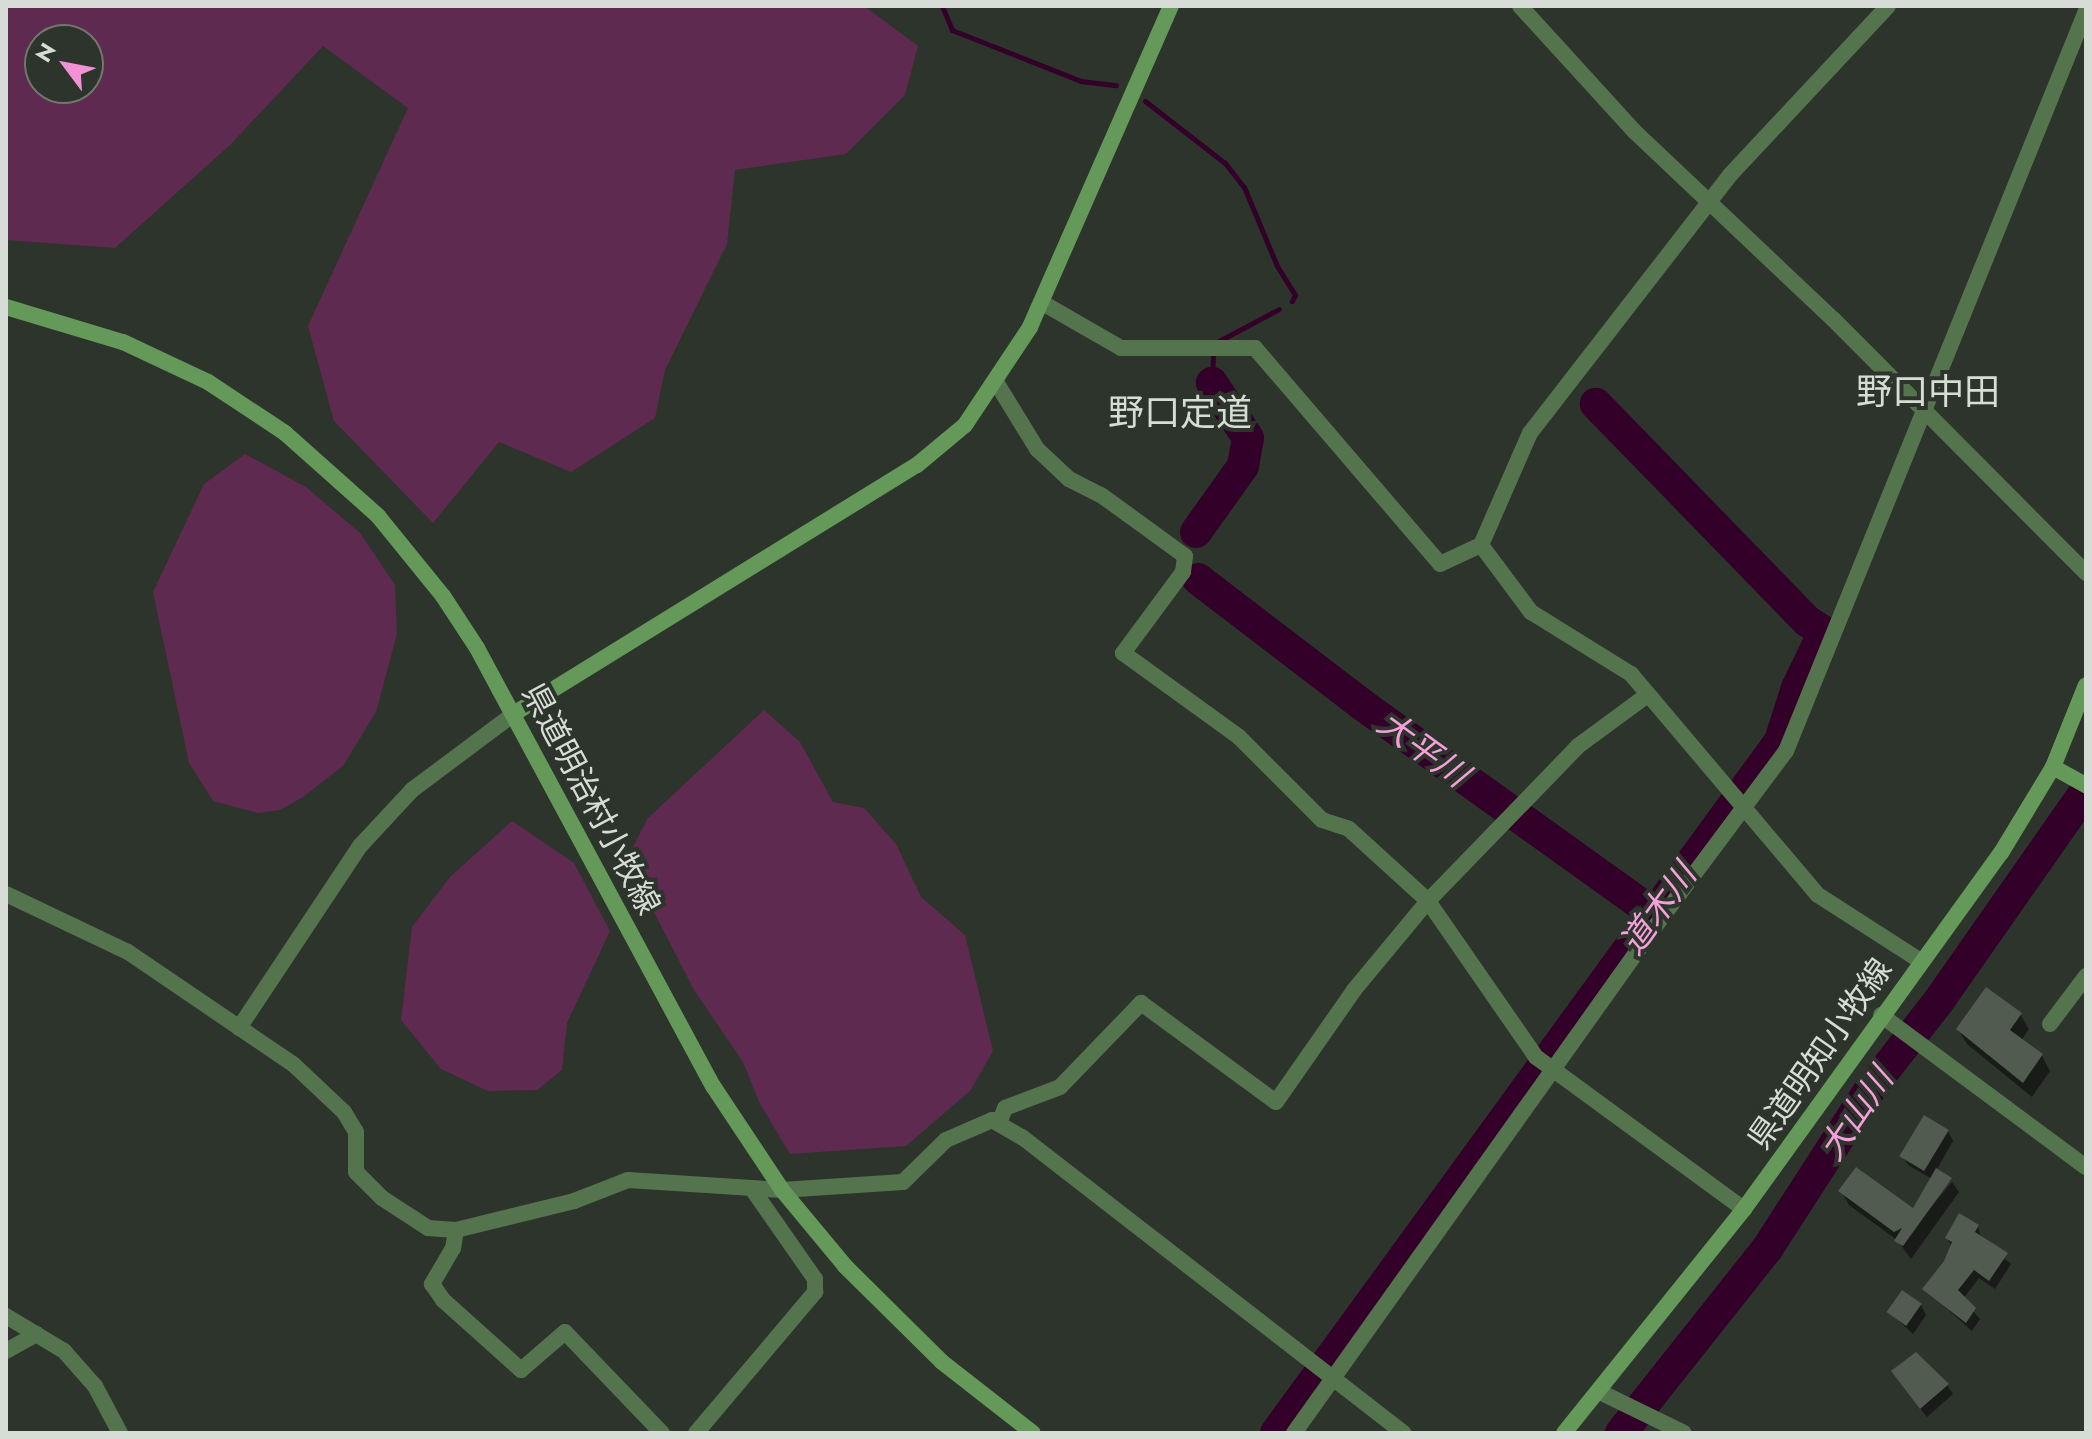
<!DOCTYPE html>
<html>
<head>
<meta charset="utf-8">
<style>
  body { margin:0 }
  #map { position:relative; width:2092px; height:1439px; overflow:hidden; background:#2d342b; font-family:Jost,"Noto Sans JP",sans-serif }
  div>[style] { position:absolute }
  .green>* { inset:0; background:#5e2a50 }
  .shadow>* { inset:0; background:#0007 }
  .stream>* { height:5px; margin:-2.5px; padding:0 2.5px; transform-origin:2.5px; border-radius:2.5px; background:#320028 }
  .river>* { height:32px; margin:-16px; padding:0 16px; transform-origin:16px; border-radius:16px; background:#320028 }
  .building>* { inset:0; background:#525b50; transform-origin:0 0 }
  .street>* { height:16px; margin:-8px; padding:0 8px; transform-origin:8px; border-radius:8px; background:#54744d }
  .secondary>* { height:16px; margin:-8px; padding:0 8px; transform-origin:8px; border-radius:8px; background:#65995a }
  span { translate:-50% -50%; white-space:nowrap; text-align:center; line-height:1.15; -webkit-text-stroke:8px #2d342b; paint-order:stroke }
  .street-label { font-size:32px; color:#d7dcd6 }
  .water-label { font-size:34px; color:#f59fdb; font-style:italic }
  .quarter-label { font-size:36px; color:#d7dcd6 }
  .frame { position:absolute; inset:0; border:8px solid #d7dcd6; pointer-events:none }
  .north { position:absolute; left:24px; top:24px; width:80px; height:80px; box-sizing:border-box; background:#2d342b; border:2px solid #71776f; border-radius:50%; rotate:302deg; font-size:22px; font-weight:700; line-height:32px; text-align:center; color:#d7dcd6 }
  .north::after { content:''; display:block; margin:auto; width:28px; height:36px; background:#f391d6; clip-path:polygon(50% 0,100% 100%,50% 72%,0 100%) }
</style>
</head>
<body>
<div id="map">
  <div class="green">
    <i style="clip-path:polygon(evenodd,6px 6px,864px 6px,918px 46px,905px 95px,846px 154px,735px 170px,727px 244px,665px 370px,655px 418px,571px 472px,499px 442px,433px 523px,334px 421px,308px 326px,408px 108px,323px 46px,230px 145px,115px 248px,6px 240px,6px 6px,40px 40px,88px 40px,88px 88px,40px 88px,40px 40px)"></i>
    <i style="clip-path:polygon(245px 454px,306px 487px,360px 533px,395px 585px,397px 634px,376px 712px,343px 766px,303px 797px,280px 810px,258px 813px,213px 801px,189px 763px,153px 592px,204px 484px)"></i>
    <i style="clip-path:polygon(764px 710px,800px 742px,833px 802px,864px 808px,896px 844px,921px 897px,965px 935px,993px 1051px,970px 1091px,906px 1146px,790px 1154px,759px 1102px,743px 1062px,694px 990px,654px 912px,631px 851px,648px 818px)"></i>
    <i style="clip-path:polygon(512px 821px,574px 863px,610px 931px,567px 1023px,562px 1070px,537px 1090px,488px 1091px,441px 1069px,401px 1020px,412px 927px,450px 877px)"></i>
  </div>
  <div class="shadow">
    <i style="clip-path:polygon(2020px 1014px,2029px 1029px,2021px 1041px,2042px 1056px,2050px 1071px,2032px 1097px,1967px 1044px,1958px 1029px)"></i>
    <i style="clip-path:polygon(1948px 1131px,1953px 1141px,1936px 1171px,1922px 1218px,1952px 1182px,1959px 1192px,1911px 1259px,1897px 1240px,1849px 1205px,1841px 1191px,1914px 1211px,1932px 1179px,1908px 1165px,1903px 1156px)"></i>
    <i style="clip-path:polygon(1978px 1226px,1981px 1238px,2011px 1264px,1995px 1289px,1979px 1278px,1963px 1299px,1980px 1319px,1972px 1331px,1925px 1289px,1946px 1262px,1952px 1247px,1947px 1238px)"></i>
    <i style="clip-path:polygon(1921px 1305px,1926px 1315px,1913px 1334px,1889px 1312px)"></i>
    <i style="clip-path:polygon(1899px 1381px,1947px 1385px,1953px 1394px,1927px 1417px)"></i>
  </div>
  <div class="stream">
    <i style="left:942px;top:6px;width:26px;rotate:67deg"></i>
    <i style="left:952px;top:30px;width:139px;rotate:21.6deg"></i>
    <i style="left:1081px;top:81px;width:35px;rotate:7deg"></i>
    <i style="left:1145px;top:101px;width:101px;rotate:37.8deg"></i>
    <i style="left:1225px;top:163px;width:31px;rotate:52deg"></i>
    <i style="left:1244px;top:187px;width:86px;rotate:67.3deg"></i>
    <i style="left:1277px;top:266px;width:34px;rotate:58deg"></i>
    <i style="left:1295px;top:295px;width:7px;rotate:117deg"></i>
    <i style="left:1217px;top:342px;width:70px;rotate:-28deg"></i>
    <i style="left:1212px;top:383px;width:29px;rotate:-88deg"></i>
  </div>
  <div class="river">
    <i style="left:1196px;top:532px;width:81px;rotate:-54.5deg"></i>
    <i style="left:1243px;top:466px;width:28px;rotate:-80deg"></i>
    <i style="left:1248px;top:438px;width:66px;rotate:-123.2deg"></i>
    <i style="left:1198px;top:579px;width:209px;rotate:37.4deg"></i>
    <i style="left:1364px;top:706px;width:355px;rotate:35.6deg"></i>
    <i style="left:1276px;top:1433px;width:856px;rotate:-53.93deg"></i>
    <i style="left:1780px;top:741px;width:56px;rotate:-72.2deg"></i>
    <i style="left:1797px;top:688px;width:62px;rotate:-64.3deg"></i>
    <i style="left:1824px;top:632px;width:20px;rotate:-147deg"></i>
    <i style="left:1807px;top:621px;width:303px;rotate:-134.2deg"></i>
    <i style="left:1621px;top:1433px;width:235px;rotate:-51.6deg"></i>
    <i style="left:1767px;top:1249px;width:190px;rotate:-57.2deg"></i>
    <i style="left:1870px;top:1089px;width:110px;rotate:-52deg"></i>
    <i style="left:1938px;top:1002px;width:258px;rotate:-55deg"></i>
  </div>
  <div class="building">
    <i style="clip-path:polygon(1986px 987px,2022px 1013px,2010px 1030px,2043px 1054px,2023px 1083px,1956px 1029px)"></i>
    <i style="left:1924px;top:1115px;width:29px;height:48px;rotate:31deg"></i>
    <i style="clip-path:polygon(1856px 1167px,1913px 1208px,1936px 1168px,1952px 1178px,1903px 1246px,1894px 1241px,1902px 1228px,1894px 1232px,1838px 1191px)"></i>
    <i style="clip-path:polygon(1959px 1213px,1979px 1225px,1975px 1232px,2008px 1253px,1989px 1281px,1974px 1270px,1958px 1290px,1976px 1308px,1966px 1323px,1922px 1289px,1944px 1261px,1952px 1242px,1945px 1238px)"></i>
    <i style="left:1902px;top:1290px;width:24px;height:27px;rotate:35deg"></i>
    <i style="clip-path:polygon(1916px 1352px,1949px 1384px,1920px 1409px,1891px 1371px)"></i>
  </div>
  <div class="street">
    <i style="left:1520px;top:6px;width:169px;rotate:47.6deg"></i>
    <i style="left:1634px;top:131px;width:274px;rotate:43.4deg"></i>
    <i style="left:1833px;top:319px;width:359px;rotate:45.1deg"></i>
    <i style="left:1041px;top:302px;width:92px;rotate:29.9deg"></i>
    <i style="left:1121px;top:348px;width:134px"></i>
    <i style="left:1255px;top:348px;width:284px;rotate:49.4deg"></i>
    <i style="left:1440px;top:564px;width:45px;rotate:-24.9deg"></i>
    <i style="left:1481px;top:545px;width:122px;rotate:-66.4deg"></i>
    <i style="left:1530px;top:433px;width:326px;rotate:-52.2deg"></i>
    <i style="left:1730px;top:175px;width:231px;rotate:-46.9deg"></i>
    <i style="left:996px;top:382px;width:79px;rotate:58.5deg"></i>
    <i style="left:1037px;top:449px;width:44px;rotate:43.2deg"></i>
    <i style="left:1069px;top:479px;width:36px;rotate:27deg"></i>
    <i style="left:1101px;top:495px;width:104px;rotate:36deg"></i>
    <i style="left:1185px;top:556px;width:16px;rotate:97deg"></i>
    <i style="left:1183px;top:572px;width:101px;rotate:126.5deg"></i>
    <i style="left:1123px;top:653px;width:143px;rotate:35.9deg"></i>
    <i style="left:1239px;top:737px;width:117px;rotate:45deg"></i>
    <i style="left:1322px;top:820px;width:28px;rotate:18deg"></i>
    <i style="left:1349px;top:829px;width:107px;rotate:42.3deg"></i>
    <i style="left:1428px;top:901px;width:190px;rotate:55.3deg"></i>
    <i style="left:1536px;top:1057px;width:258px;rotate:36.2deg"></i>
    <i style="left:1481px;top:545px;width:84px;rotate:53.3deg"></i>
    <i style="left:1531px;top:612px;width:118px;rotate:31.8deg"></i>
    <i style="left:1631px;top:674px;width:289px;rotate:49.8deg"></i>
    <i style="left:1818px;top:895px;width:122px;rotate:32.7deg"></i>
    <i style="left:6px;top:894px;width:135px;rotate:25.4deg"></i>
    <i style="left:128px;top:952px;width:199px;rotate:34.2deg"></i>
    <i style="left:293px;top:1064px;width:70px;rotate:43.3deg"></i>
    <i style="left:344px;top:1112px;width:23px;rotate:59deg"></i>
    <i style="left:356px;top:1132px;width:40px;rotate:90deg"></i>
    <i style="left:356px;top:1172px;width:37px;rotate:45deg"></i>
    <i style="left:382px;top:1198px;width:55px;rotate:33.1deg"></i>
    <i style="left:428px;top:1228px;width:28px;rotate:4deg"></i>
    <i style="left:456px;top:1230px;width:122px;rotate:-13.8deg"></i>
    <i style="left:574px;top:1201px;width:58px;rotate:-21.3deg"></i>
    <i style="left:628px;top:1180px;width:154px;rotate:3.7deg"></i>
    <i style="left:782px;top:1190px;width:121px;rotate:-3.8deg"></i>
    <i style="left:903px;top:1182px;width:60px;rotate:-44.3deg"></i>
    <i style="left:946px;top:1140px;width:50px;rotate:-23.5deg"></i>
    <i style="left:992px;top:1120px;width:34px;rotate:30deg"></i>
    <i style="left:1022px;top:1137px;width:483px;rotate:37.8deg"></i>
    <i style="left:1881px;top:1015px;width:255px;rotate:36.6deg"></i>
    <i style="left:2050px;top:1024px;width:60px;rotate:-53.1deg"></i>
    <i style="left:239px;top:1028px;width:219px;rotate:-56.4deg"></i>
    <i style="left:360px;top:846px;width:76px;rotate:-47.1deg"></i>
    <i style="left:412px;top:790px;width:129px;rotate:-36.8deg"></i>
    <i style="left:999px;top:1123px;width:16px;rotate:-68deg"></i>
    <i style="left:1005px;top:1108px;width:59px;rotate:-20.9deg"></i>
    <i style="left:1060px;top:1087px;width:117px;rotate:-46deg"></i>
    <i style="left:1141px;top:1003px;width:167px;rotate:36.3deg"></i>
    <i style="left:1276px;top:1102px;width:136px;rotate:-55.1deg"></i>
    <i style="left:1354px;top:990px;width:116px;rotate:-50.3deg"></i>
    <i style="left:1428px;top:901px;width:216px;rotate:-45.9deg"></i>
    <i style="left:1578px;top:746px;width:84px;rotate:-36.3deg"></i>
    <i style="left:456px;top:1230px;width:18px;rotate:99deg"></i>
    <i style="left:453px;top:1248px;width:42px;rotate:120.3deg"></i>
    <i style="left:432px;top:1284px;width:19px;rotate:55deg"></i>
    <i style="left:443px;top:1300px;width:105px;rotate:41.9deg"></i>
    <i style="left:521px;top:1370px;width:58px;rotate:-40.8deg"></i>
    <i style="left:565px;top:1332px;width:140px;rotate:46.2deg"></i>
    <i style="left:6px;top:1316px;width:68px;rotate:31.1deg"></i>
    <i style="left:64px;top:1351px;width:47px;rotate:48.5deg"></i>
    <i style="left:95px;top:1386px;width:53px;rotate:62deg"></i>
    <i style="left:6px;top:1351px;width:35px;rotate:-29deg"></i>
    <i style="left:1600px;top:1392px;width:93px;rotate:26deg"></i>
    <i style="left:696px;top:1433px;width:185px;rotate:-49.8deg"></i>
    <i style="left:815px;top:1292px;width:13px;rotate:-90deg"></i>
    <i style="left:815px;top:1279px;width:108px;rotate:-124.9deg"></i>
    <i style="left:1294px;top:1433px;width:615px;rotate:-54.53deg"></i>
    <i style="left:1651px;top:932px;width:226px;rotate:-53.3deg"></i>
    <i style="left:1786px;top:751px;width:798px;rotate:-67.93deg"></i>
  </div>
  <div class="secondary">
    <i style="left:6px;top:307px;width:122px;rotate:16.7deg"></i>
    <i style="left:123px;top:342px;width:94px;rotate:25.2deg"></i>
    <i style="left:208px;top:382px;width:92px;rotate:33.5deg"></i>
    <i style="left:285px;top:433px;width:125px;rotate:41.7deg"></i>
    <i style="left:378px;top:516px;width:103px;rotate:50.9deg"></i>
    <i style="left:443px;top:596px;width:62px;rotate:56.8deg"></i>
    <i style="left:477px;top:648px;width:498px;rotate:61.7deg"></i>
    <i style="left:713px;top:1086px;width:125px;rotate:56.4deg"></i>
    <i style="left:782px;top:1190px;width:99px;rotate:50.3deg"></i>
    <i style="left:845px;top:1266px;width:136px;rotate:44.7deg"></i>
    <i style="left:942px;top:1362px;width:115px;rotate:38deg"></i>
    <i style="left:515px;top:713px;width:472px;rotate:-31.7deg"></i>
    <i style="left:917px;top:465px;width:62px;rotate:-39.8deg"></i>
    <i style="left:965px;top:425px;width:118px;rotate:-56.4deg"></i>
    <i style="left:1030px;top:327px;width:351px;rotate:-66.3deg"></i>
    <i style="left:2053px;top:767px;width:38px;rotate:29deg"></i>
    <i style="left:1564px;top:1433px;width:287px;rotate:-51.2deg"></i>
    <i style="left:1744px;top:1209px;width:439px;rotate:-54.2deg"></i>
    <i style="left:2001px;top:853px;width:100px;rotate:-58.8deg"></i>
    <i style="left:2053px;top:767px;width:88px;rotate:-68.1deg"></i>
  </div>
  <div class="street-label">
    <span style="left:591px;top:799px;rotate:62deg">県道明治村小牧線</span>
    <span style="left:1820px;top:1054px;rotate:-55deg">県道明知小牧線</span>
  </div>
  <div class="water-label">
    <span style="left:1423px;top:749px;rotate:36deg">大平川</span>
    <span style="left:1658px;top:909px;rotate:-54deg">道木川</span>
    <span style="left:1856px;top:1114px;rotate:-56deg">大山川</span>
  </div>
  <div class="quarter-label">
    <span style="left:1928px;top:392px">野口中田</span>
    <span style="left:1180px;top:413px">野口定道</span>
  </div>
  <div class="frame"></div>
  <div class="north">N</div>
</div>
</body>
</html>
